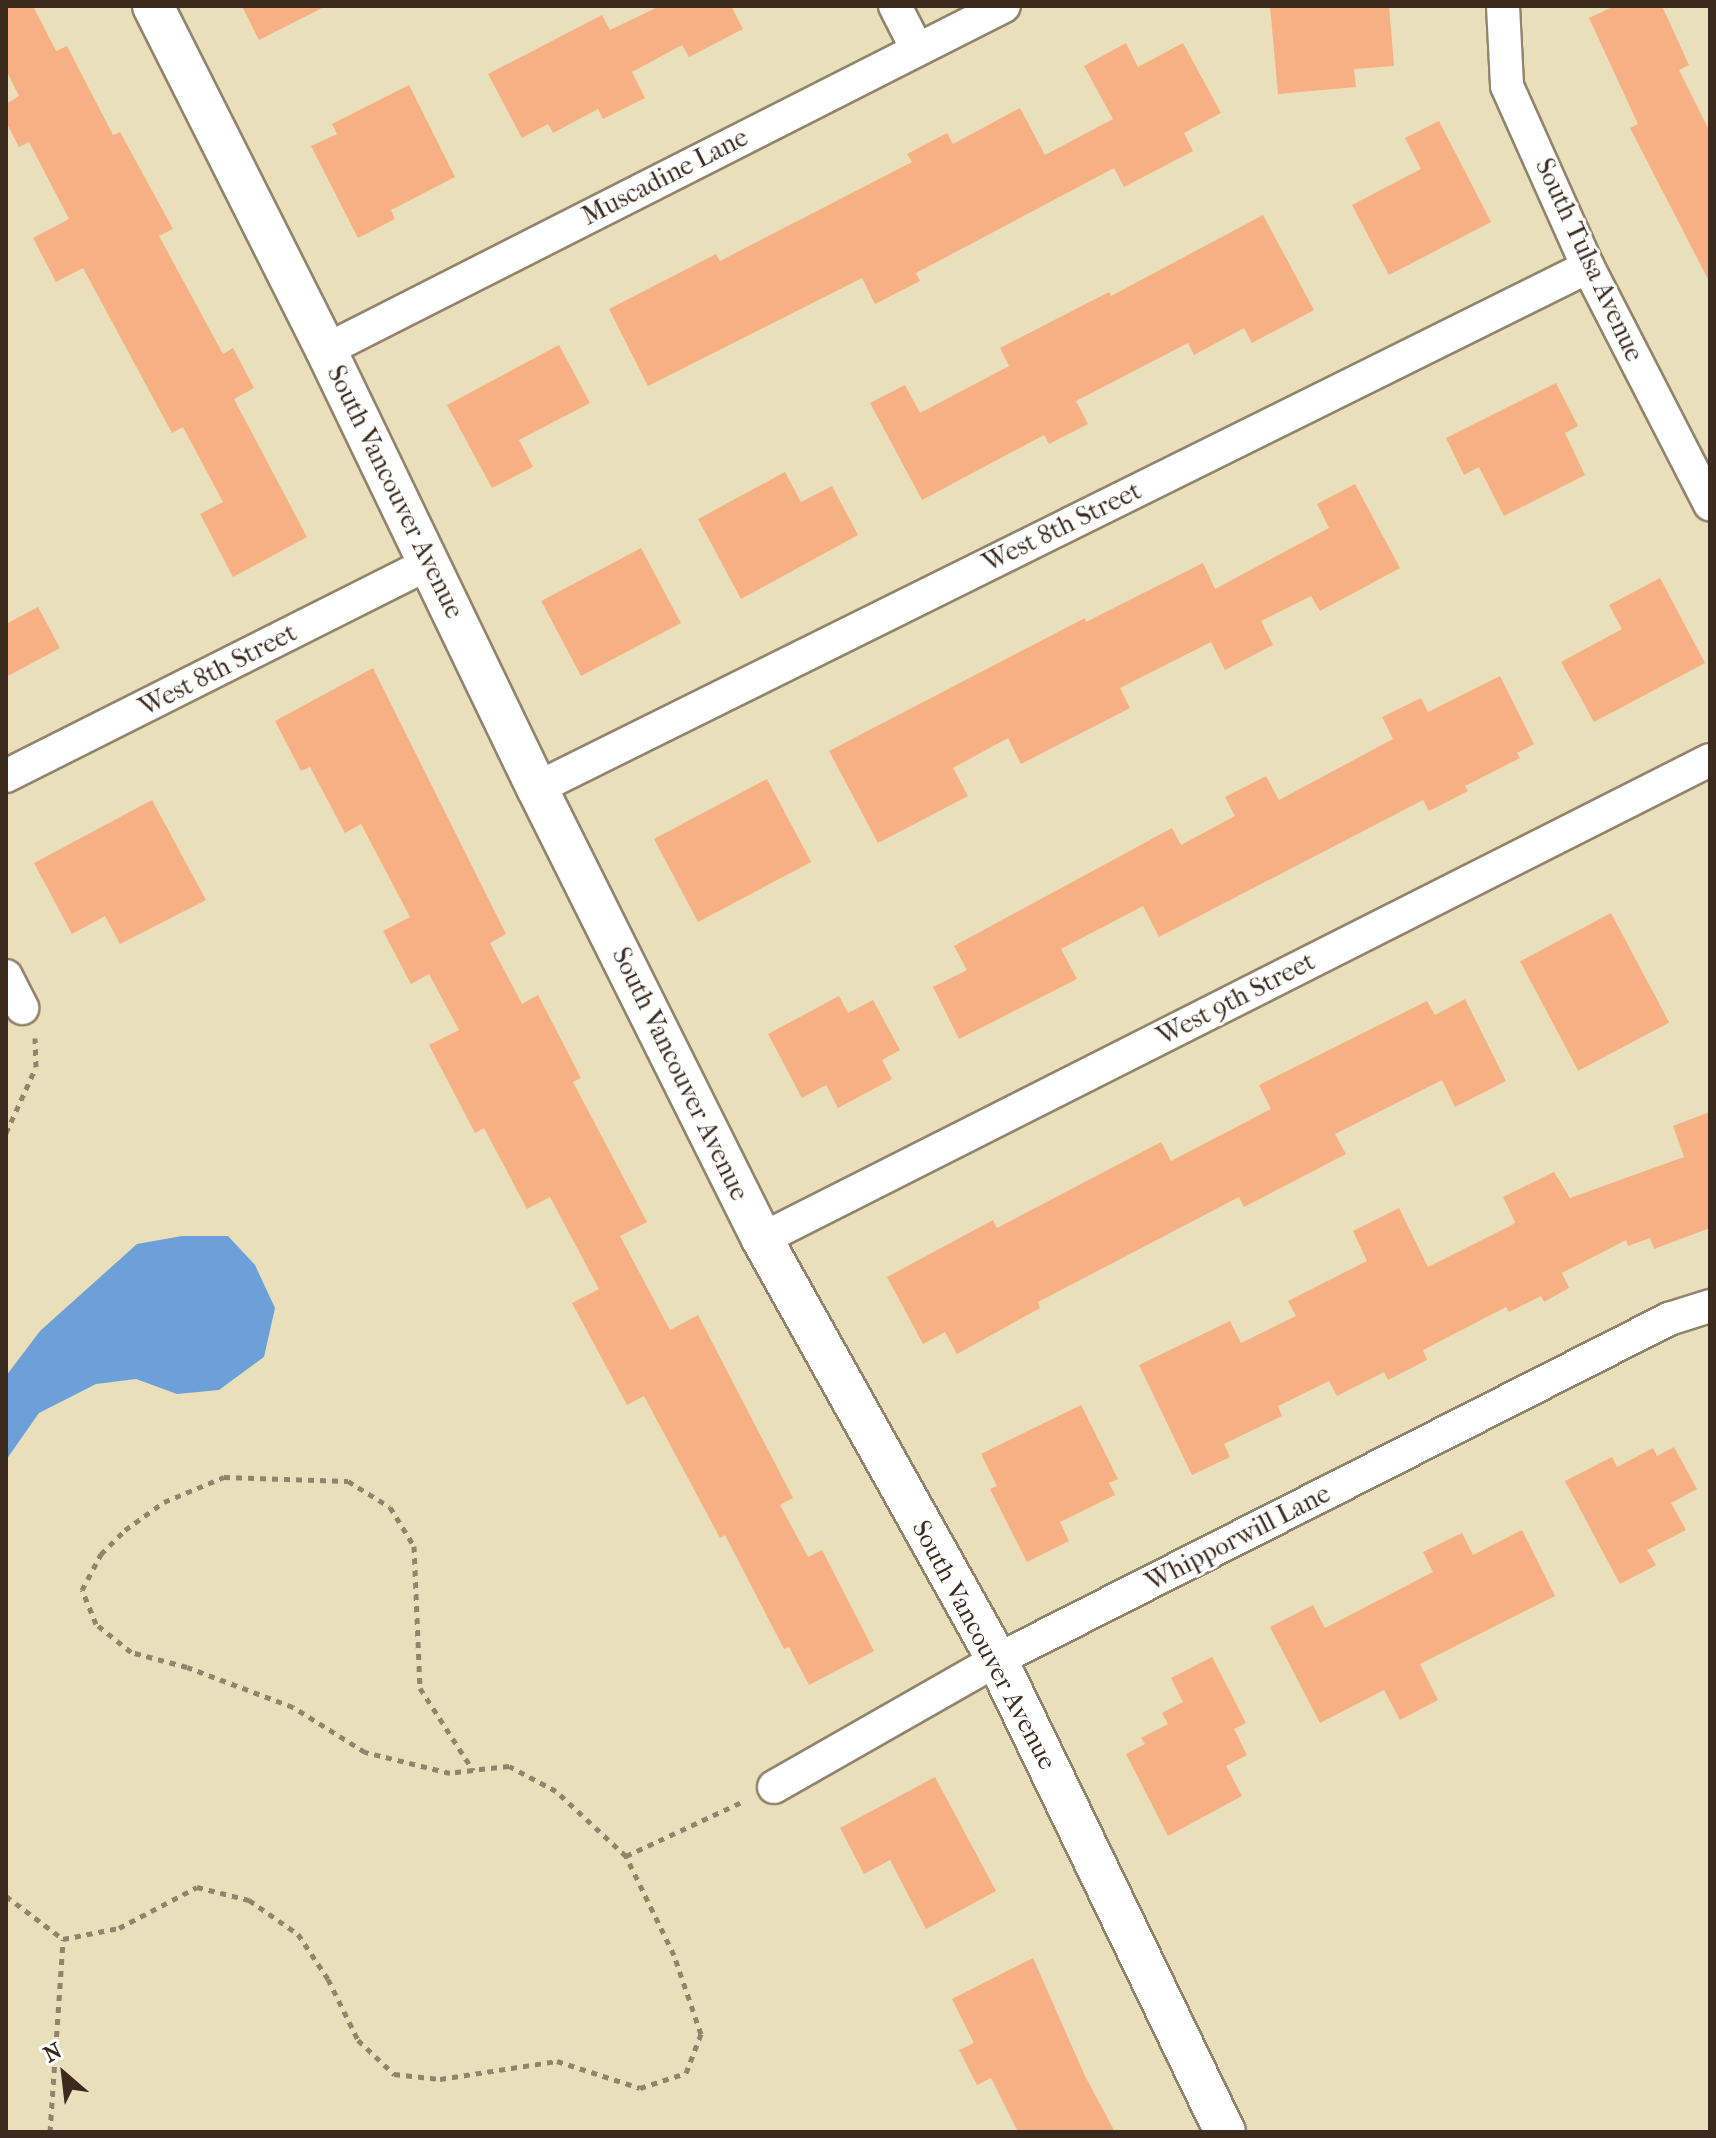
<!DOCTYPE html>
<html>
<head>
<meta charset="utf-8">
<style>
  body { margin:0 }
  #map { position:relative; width:1716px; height:2138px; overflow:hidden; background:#eadfbb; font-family:"IM FELL French Canon",serif }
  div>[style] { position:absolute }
  .water>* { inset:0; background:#6da0d8 }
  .building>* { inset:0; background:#f6b084; transform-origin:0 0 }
  .path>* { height:5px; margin-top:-2.5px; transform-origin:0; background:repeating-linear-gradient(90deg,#92846c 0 6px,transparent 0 12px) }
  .roads { filter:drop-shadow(2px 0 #92846c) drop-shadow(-2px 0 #92846c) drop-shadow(0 2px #92846c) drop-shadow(0 -2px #92846c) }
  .minor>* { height:32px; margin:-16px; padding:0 16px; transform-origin:16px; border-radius:16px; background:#fff }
  .tertiary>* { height:40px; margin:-20px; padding:0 20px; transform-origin:20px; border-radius:20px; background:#fff }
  span { translate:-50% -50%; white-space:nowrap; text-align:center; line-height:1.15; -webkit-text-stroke:6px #fff; paint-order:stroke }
  .street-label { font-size:26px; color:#3b2a1e }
  .frame { position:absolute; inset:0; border:8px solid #3b2a1e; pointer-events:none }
  .north { position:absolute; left:24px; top:2034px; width:80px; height:80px; -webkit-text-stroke:6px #fff; paint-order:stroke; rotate:332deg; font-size:22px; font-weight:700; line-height:32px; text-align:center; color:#3b2a1e }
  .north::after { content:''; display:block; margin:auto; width:28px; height:36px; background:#3b2a1e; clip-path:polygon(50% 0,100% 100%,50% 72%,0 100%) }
</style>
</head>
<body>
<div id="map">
  <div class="water">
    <i style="clip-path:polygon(182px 1236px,228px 1236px,255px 1265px,275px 1308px,264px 1357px,219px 1390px,177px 1394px,136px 1379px,96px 1384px,39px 1413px,6px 1460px,6px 1376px,40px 1331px,137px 1244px)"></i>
  </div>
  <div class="building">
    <i style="clip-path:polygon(6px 6px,33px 6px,56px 51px,67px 46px,113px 135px,120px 132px,173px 229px,159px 236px,223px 354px,233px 348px,254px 388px,234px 399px,307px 537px,233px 577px,200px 514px,223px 502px,183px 427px,172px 433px,83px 268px,56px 282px,33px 238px,69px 219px,29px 142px,19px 147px,6px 122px,6px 104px,19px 96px,6px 70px)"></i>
    <i style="clip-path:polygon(242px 6px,326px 6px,259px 40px)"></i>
    <i style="clip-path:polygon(660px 6px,731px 6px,743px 29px,689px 57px,682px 45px,632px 72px,645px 98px,603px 119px,598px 109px,553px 133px,548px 124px,522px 138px,488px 74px,602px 15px,610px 30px)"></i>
    <i style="clip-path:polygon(1270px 6px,1389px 6px,1394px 66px,1354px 69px,1356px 87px,1278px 94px)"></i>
    <i style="clip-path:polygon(1614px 6px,1662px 6px,1689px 65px,1679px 70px,1710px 132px,1710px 283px,1630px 128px,1638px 124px,1589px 18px)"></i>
    <i style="clip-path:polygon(1126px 43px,1138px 67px,1183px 43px,1221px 113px,1184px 133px,1193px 151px,1124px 187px,1114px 168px,916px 273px,920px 281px,875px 304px,862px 278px,648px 386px,609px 309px,716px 254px,720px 261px,912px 162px,907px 154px,947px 133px,953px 144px,1020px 108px,1045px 155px,1113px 119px,1084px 66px)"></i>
    <i style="clip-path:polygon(409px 85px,455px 177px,391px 210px,395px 219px,358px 238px,311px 146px,337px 134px,332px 124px)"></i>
    <i style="clip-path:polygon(1439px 121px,1491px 222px,1389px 275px,1352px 205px,1421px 169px,1405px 138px)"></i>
    <i style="clip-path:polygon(1263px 215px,1314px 310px,1252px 343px,1244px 328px,1194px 355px,1188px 343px,1076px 401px,1088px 424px,1049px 444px,1044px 435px,922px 500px,870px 403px,905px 385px,920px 413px,1009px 366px,1000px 348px,1109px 292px,1111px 296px)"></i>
    <i style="clip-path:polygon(559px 345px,590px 403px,519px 440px,533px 467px,492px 488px,447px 405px)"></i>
    <i style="clip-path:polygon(1556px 383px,1578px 426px,1565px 433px,1585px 475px,1504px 516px,1479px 467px,1464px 475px,1446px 438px)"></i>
    <i style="clip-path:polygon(785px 472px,801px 502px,832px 486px,858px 535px,741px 599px,698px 519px)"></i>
    <i style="clip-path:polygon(1355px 484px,1400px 568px,1320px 611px,1311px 596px,1261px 621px,1273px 645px,1225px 670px,1211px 642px,1120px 688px,1130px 708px,1021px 764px,1008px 738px,953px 768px,968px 796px,878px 843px,829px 751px,1085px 618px,1086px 622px,1203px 563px,1215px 589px,1329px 528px,1317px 504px)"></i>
    <i style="left:641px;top:548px;width:85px;height:113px;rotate:62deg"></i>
    <i style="clip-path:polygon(1660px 578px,1705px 663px,1594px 722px,1561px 662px,1622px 629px,1609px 605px)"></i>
    <i style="clip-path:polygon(38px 607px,60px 648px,6px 677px,6px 624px)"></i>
    <i style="clip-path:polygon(373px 668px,506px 934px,490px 943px,522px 1004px,538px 995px,581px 1078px,573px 1082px,647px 1222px,620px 1236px,670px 1330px,698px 1315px,793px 1498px,780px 1505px,808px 1557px,822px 1550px,874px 1651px,809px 1685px,789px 1647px,784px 1649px,725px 1535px,720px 1538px,644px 1396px,627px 1405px,572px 1303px,599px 1289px,550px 1197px,527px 1209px,484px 1128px,475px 1133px,429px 1045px,459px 1030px,429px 974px,411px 984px,383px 931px,410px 917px,361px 824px,345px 833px,310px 767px,301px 771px,275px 721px)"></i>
    <i style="clip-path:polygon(1500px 676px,1534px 744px,1517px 753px,1520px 758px,1465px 786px,1468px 791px,1429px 811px,1423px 800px,1159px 937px,1143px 906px,1061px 949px,1077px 979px,959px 1039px,933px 987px,967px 970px,954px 946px,1172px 828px,1181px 845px,1235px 816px,1225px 797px,1266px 776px,1279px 800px,1393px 739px,1382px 717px,1421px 698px,1428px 712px)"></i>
    <i style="left:767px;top:779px;width:94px;height:128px;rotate:62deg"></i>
    <i style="clip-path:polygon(152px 800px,206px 900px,120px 944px,105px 916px,72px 934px,34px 863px)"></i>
    <i style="left:1611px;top:913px;width:124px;height:103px;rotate:62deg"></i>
    <i style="clip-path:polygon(839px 996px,848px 1013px,873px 1000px,900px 1050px,882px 1060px,892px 1079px,838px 1108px,826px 1085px,802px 1098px,768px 1034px)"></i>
    <i style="clip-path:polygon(1465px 999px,1506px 1081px,1455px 1107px,1442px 1080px,1335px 1134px,1346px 1154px,1244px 1207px,1239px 1197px,1038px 1302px,1040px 1308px,957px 1354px,945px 1332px,923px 1344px,887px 1277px,993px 1220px,997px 1228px,1161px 1142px,1171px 1161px,1271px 1109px,1259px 1085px,1427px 1001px,1435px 1015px)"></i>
    <i style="clip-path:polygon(1710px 1112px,1710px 1228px,1654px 1249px,1650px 1238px,1628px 1246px,1626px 1240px,1562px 1273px,1569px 1288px,1544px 1302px,1541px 1296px,1509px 1312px,1506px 1307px,1423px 1350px,1427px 1360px,1388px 1380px,1384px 1372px,1337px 1396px,1329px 1381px,1278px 1406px,1282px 1416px,1224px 1444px,1230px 1457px,1192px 1475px,1139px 1365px,1230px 1321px,1241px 1343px,1296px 1316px,1288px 1301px,1367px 1261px,1353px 1231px,1399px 1208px,1428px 1267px,1512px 1225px,1515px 1222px,1503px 1197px,1554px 1172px,1570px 1198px,1684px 1157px,1673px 1126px)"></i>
    <i style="clip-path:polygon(1081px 1405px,1118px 1479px,1109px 1483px,1115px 1495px,1060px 1522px,1069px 1541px,1027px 1562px,990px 1489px,997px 1486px,981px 1454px)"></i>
    <i style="clip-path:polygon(1674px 1447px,1697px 1489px,1671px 1503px,1686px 1530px,1647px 1550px,1656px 1565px,1620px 1584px,1565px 1481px,1612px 1457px,1617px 1467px,1653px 1448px,1657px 1456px)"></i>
    <i style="clip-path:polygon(1522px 1530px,1555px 1596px,1420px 1664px,1438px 1700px,1400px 1720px,1384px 1690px,1320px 1723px,1270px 1627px,1313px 1605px,1325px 1628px,1433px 1572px,1423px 1552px,1462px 1533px,1473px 1555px)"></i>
    <i style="clip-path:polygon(1212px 1657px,1246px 1723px,1234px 1729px,1247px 1755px,1226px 1766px,1242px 1796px,1168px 1836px,1126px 1754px,1145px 1744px,1141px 1738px,1168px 1724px,1162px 1713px,1183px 1702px,1171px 1678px)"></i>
    <i style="clip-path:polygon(935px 1777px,996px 1891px,926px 1929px,890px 1860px,864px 1874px,840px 1828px)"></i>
    <i style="clip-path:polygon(1033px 1958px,1085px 2076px,1115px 2132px,1018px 2132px,991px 2078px,977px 2085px,959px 2050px,974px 2043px,952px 1999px)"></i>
  </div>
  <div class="path">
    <i style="left:6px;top:1133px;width:72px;rotate:-65.6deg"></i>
    <i style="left:36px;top:1067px;width:29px;rotate:-92deg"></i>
    <i style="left:626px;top:1856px;width:130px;rotate:-25deg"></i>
    <i style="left:6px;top:1896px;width:71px;rotate:37deg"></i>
    <i style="left:63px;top:1939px;width:57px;rotate:-11.1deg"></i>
    <i style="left:119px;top:1928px;width:88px;rotate:-27.7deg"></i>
    <i style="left:197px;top:1887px;width:54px;rotate:14deg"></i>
    <i style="left:249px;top:1900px;width:60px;rotate:34.8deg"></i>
    <i style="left:298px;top:1934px;width:54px;rotate:56.3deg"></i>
    <i style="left:328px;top:1979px;width:68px;rotate:63.8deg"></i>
    <i style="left:358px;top:2040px;width:50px;rotate:43.4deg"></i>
    <i style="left:394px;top:2074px;width:46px;rotate:6.2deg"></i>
    <i style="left:440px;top:2079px;width:118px;rotate:-8.7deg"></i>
    <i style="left:557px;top:2061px;width:87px;rotate:18deg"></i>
    <i style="left:640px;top:2088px;width:48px;rotate:-18.1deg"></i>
    <i style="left:686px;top:2073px;width:42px;rotate:-69deg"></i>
    <i style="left:701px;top:2034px;width:83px;rotate:-108.9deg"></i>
    <i style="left:674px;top:1955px;width:110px;rotate:-115.9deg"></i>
    <i style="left:626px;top:1856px;width:96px;rotate:-137.1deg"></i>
    <i style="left:556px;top:1791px;width:53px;rotate:-152deg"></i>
    <i style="left:509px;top:1766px;width:36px;rotate:174deg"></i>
    <i style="left:473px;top:1770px;width:23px;rotate:173deg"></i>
    <i style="left:450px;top:1773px;width:88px;rotate:-166.1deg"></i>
    <i style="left:365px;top:1752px;width:85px;rotate:-148deg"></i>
    <i style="left:293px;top:1707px;width:113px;rotate:-159.3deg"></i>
    <i style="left:187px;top:1667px;width:58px;rotate:-165deg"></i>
    <i style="left:131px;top:1652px;width:45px;rotate:-141.3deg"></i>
    <i style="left:96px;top:1624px;width:37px;rotate:-112deg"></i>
    <i style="left:82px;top:1590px;width:41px;rotate:-62.2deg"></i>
    <i style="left:101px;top:1554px;width:34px;rotate:-45deg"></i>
    <i style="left:125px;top:1530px;width:48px;rotate:-35.7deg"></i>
    <i style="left:164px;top:1502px;width:65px;rotate:-22.6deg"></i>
    <i style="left:224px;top:1477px;width:124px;rotate:1.8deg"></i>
    <i style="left:348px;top:1481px;width:49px;rotate:31.8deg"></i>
    <i style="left:390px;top:1507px;width:46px;rotate:58.4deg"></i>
    <i style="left:414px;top:1546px;width:142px;rotate:87.6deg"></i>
    <i style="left:420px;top:1688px;width:98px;rotate:57.1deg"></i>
    <i style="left:50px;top:2132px;width:193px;rotate:-86.1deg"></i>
  </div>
  <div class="roads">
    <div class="minor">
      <i style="left:895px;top:6px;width:48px;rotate:62.9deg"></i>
      <i style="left:1503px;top:6px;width:80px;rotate:87.1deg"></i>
      <i style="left:1507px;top:86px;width:198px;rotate:65.9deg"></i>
      <i style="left:1588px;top:267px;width:267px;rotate:62.8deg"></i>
      <i style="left:326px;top:350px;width:760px;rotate:-26.9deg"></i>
      <i style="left:6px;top:776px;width:474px;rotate:-26.7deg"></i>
      <i style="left:537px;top:788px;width:1173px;rotate:-26.37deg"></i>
      <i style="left:6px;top:976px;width:36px;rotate:63deg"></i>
      <i style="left:762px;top:1239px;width:1062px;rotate:-26.81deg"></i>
      <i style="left:774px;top:1787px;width:257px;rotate:-29.7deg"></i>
      <i style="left:997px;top:1660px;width:754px;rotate:-26.91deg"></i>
      <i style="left:1669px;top:1319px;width:43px;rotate:-17.6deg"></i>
    </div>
    <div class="tertiary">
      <i style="left:153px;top:6px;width:385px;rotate:63.3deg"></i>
      <i style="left:326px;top:350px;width:486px;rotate:64.3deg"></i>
      <i style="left:537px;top:788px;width:504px;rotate:63.49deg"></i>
      <i style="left:762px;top:1239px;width:482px;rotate:60.8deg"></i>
      <i style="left:997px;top:1660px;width:524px;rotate:64.22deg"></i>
    </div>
  </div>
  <div class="street-label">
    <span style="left:665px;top:177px;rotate:-27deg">Muscadine Lane</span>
    <span style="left:1589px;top:260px;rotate:65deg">South Tulsa Avenue</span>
    <span style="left:395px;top:492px;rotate:64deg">South Vancouver Avenue</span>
    <span style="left:1062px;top:527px;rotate:-26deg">West 8th Street</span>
    <span style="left:218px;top:670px;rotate:-27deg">West 8th Street</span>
    <span style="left:1236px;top:999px;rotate:-27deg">West 9th Street</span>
    <span style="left:680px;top:1074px;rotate:64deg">South Vancouver Avenue</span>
    <span style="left:1238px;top:1538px;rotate:-27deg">Whipporwill Lane</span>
    <span style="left:984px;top:1645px;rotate:62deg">South Vancouver Avenue</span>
  </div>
  <div class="frame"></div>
  <div class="north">N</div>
</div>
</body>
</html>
